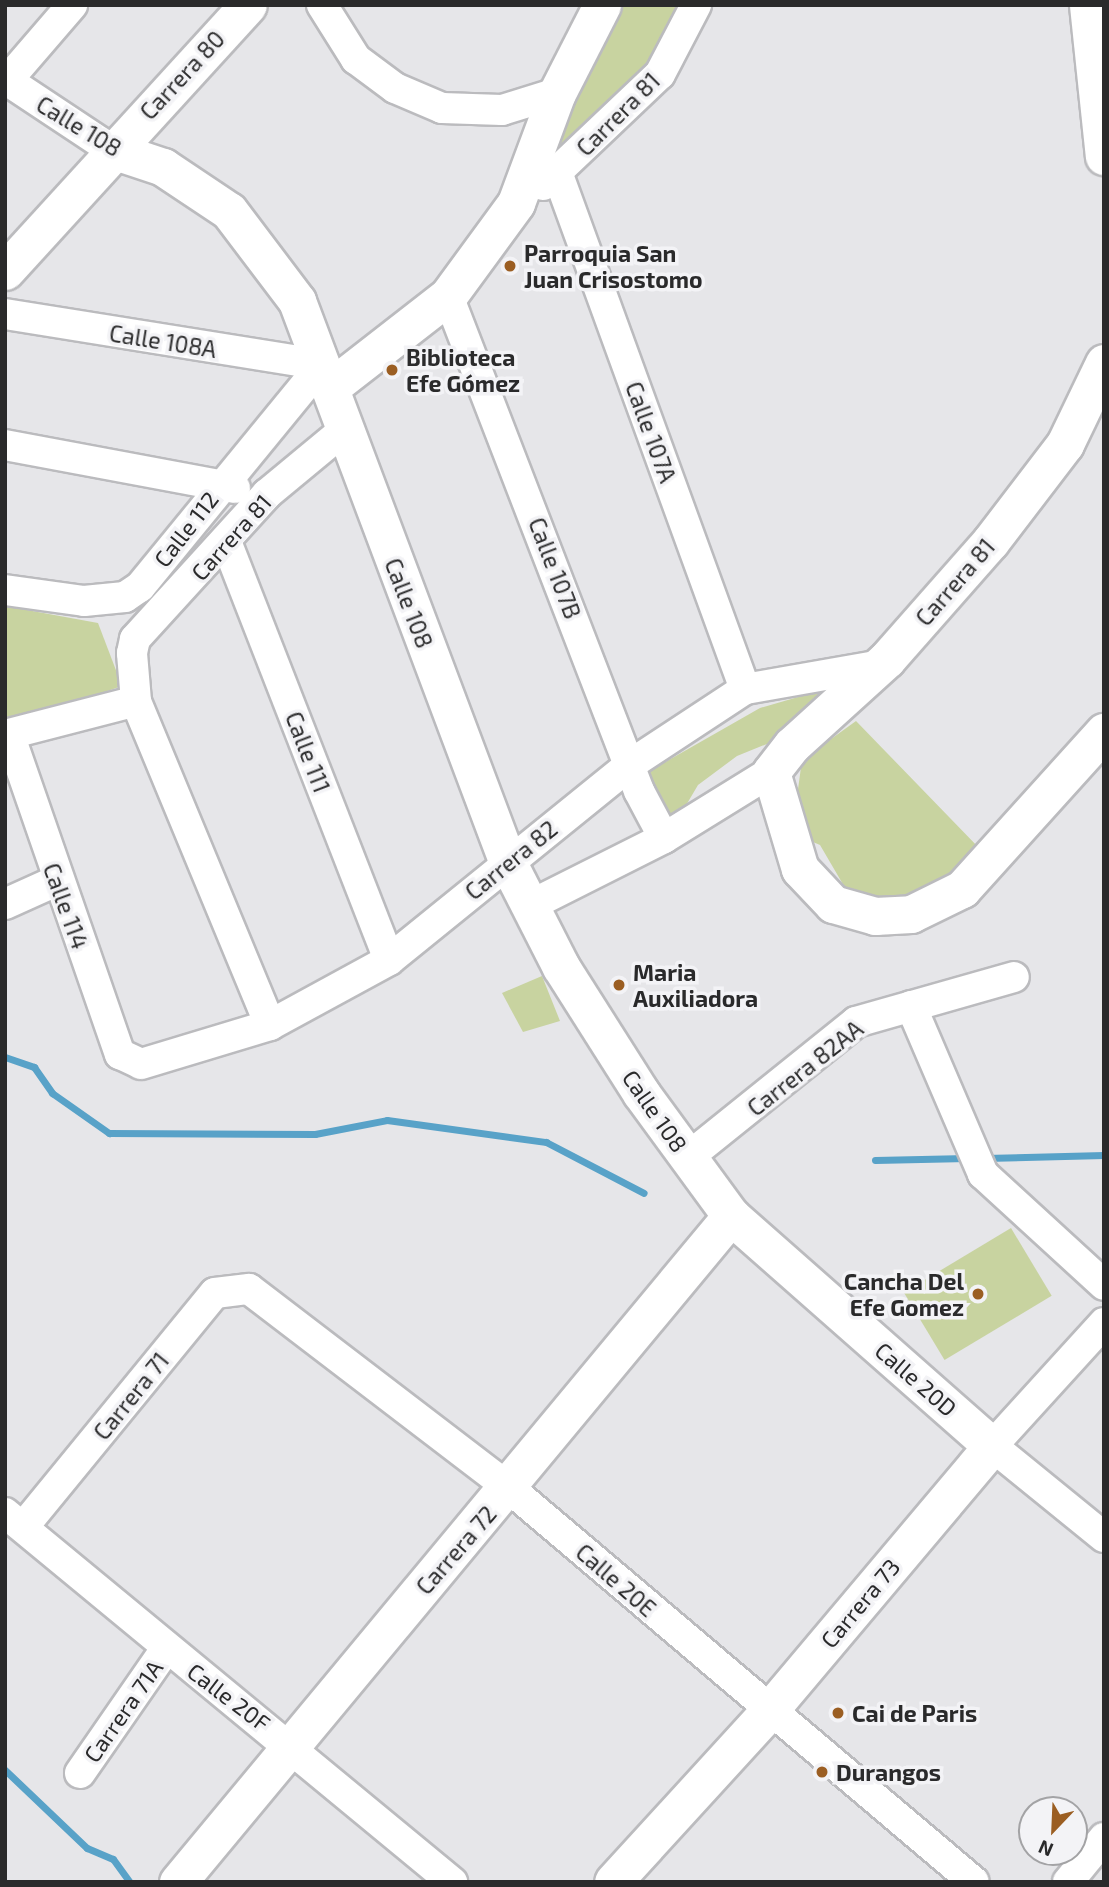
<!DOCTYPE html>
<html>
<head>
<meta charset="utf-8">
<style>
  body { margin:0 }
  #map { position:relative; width:1109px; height:1887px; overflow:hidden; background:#e6e6e9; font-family:"Exo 2",sans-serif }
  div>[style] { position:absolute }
  .green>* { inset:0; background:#c8d3a0; transform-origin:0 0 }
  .stream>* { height:7px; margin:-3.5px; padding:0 3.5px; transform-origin:3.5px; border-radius:3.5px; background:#58a2c8 }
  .roads { filter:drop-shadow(2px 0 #bbbbbe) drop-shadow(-2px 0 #bbbbbe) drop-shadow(0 2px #bbbbbe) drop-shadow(0 -2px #bbbbbe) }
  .minor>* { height:30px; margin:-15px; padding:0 15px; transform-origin:15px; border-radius:15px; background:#fff }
  .tertiary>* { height:37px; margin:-18.5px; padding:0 18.5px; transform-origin:18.5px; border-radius:18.5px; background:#fff }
  .dots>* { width:19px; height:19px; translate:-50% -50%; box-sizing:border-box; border:4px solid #f3f3f6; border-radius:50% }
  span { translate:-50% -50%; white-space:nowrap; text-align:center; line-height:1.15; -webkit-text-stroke:7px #f3f3f6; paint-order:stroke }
  .street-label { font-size:23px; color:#2a2a2b }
  .poi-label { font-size:23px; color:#2a2a2b; font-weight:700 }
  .left { translate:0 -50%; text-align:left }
  .right { translate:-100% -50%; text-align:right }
  .frame { position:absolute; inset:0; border:7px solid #2a2a2b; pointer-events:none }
  .north { position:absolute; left:1018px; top:1796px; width:70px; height:70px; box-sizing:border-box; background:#f3f3f6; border:2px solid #a3a3a5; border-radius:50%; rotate:203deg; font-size:19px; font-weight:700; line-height:28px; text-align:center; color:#2a2a2b }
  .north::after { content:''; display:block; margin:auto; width:24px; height:32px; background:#9b5e22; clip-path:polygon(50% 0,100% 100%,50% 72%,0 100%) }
</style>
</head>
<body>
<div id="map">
  <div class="green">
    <i style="clip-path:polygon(618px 5px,682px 5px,648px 68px,552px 160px,553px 144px)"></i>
    <i style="clip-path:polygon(5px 606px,98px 623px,122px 686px,5px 726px)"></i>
    <i style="clip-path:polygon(829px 688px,789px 735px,737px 756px,698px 785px,675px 824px,646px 773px,760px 708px)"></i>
    <i style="clip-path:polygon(856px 721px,981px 850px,928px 897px,851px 898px,820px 845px,792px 833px,802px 760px)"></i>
    <i style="clip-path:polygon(542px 976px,560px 1021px,523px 1032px,502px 993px)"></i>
    <i style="left:1011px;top:1228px;width:79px;height:125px;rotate:59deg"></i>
  </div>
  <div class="stream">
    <i style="left:5px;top:1057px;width:31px;rotate:19deg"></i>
    <i style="left:34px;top:1067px;width:32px;rotate:55deg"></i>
    <i style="left:52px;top:1093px;width:70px;rotate:35.1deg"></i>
    <i style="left:109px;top:1133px;width:206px;rotate:0.3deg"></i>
    <i style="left:315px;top:1134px;width:73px;rotate:-11deg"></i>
    <i style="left:387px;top:1120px;width:161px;rotate:7.9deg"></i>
    <i style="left:546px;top:1142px;width:110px;rotate:27.5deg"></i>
    <i style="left:985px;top:1158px;width:119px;rotate:-1.4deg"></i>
    <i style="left:875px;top:1160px;width:92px;rotate:-1.2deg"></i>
    <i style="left:5px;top:1770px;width:113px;rotate:43.6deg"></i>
    <i style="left:87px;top:1848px;width:28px;rotate:23deg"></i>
    <i style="left:113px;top:1859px;width:29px;rotate:54deg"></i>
  </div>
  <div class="roads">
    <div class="minor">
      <i style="left:322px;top:5px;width:64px;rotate:57.8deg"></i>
      <i style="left:356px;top:59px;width:49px;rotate:36.6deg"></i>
      <i style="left:395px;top:88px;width:51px;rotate:23.1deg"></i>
      <i style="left:442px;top:108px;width:60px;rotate:1.9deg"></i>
      <i style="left:502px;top:110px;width:58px;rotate:-17.2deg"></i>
      <i style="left:5px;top:79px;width:128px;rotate:33.6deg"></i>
      <i style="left:5px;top:83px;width:103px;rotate:-49.3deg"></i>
      <i style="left:558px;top:175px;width:547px;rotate:70.01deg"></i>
      <i style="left:543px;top:185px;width:161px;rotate:-43.5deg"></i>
      <i style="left:660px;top:74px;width:78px;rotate:-62.4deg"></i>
      <i style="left:448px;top:296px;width:531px;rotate:68.9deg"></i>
      <i style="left:639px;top:791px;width:53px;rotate:62deg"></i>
      <i style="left:5px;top:314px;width:321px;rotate:9.1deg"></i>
      <i style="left:5px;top:445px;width:234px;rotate:10.6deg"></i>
      <i style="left:227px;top:544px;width:446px;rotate:68.7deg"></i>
      <i style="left:5px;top:590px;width:80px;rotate:7.9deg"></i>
      <i style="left:84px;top:601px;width:41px;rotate:-5.6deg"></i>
      <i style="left:125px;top:597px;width:18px;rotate:-34deg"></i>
      <i style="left:140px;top:587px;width:287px;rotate:-50.7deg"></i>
      <i style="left:9px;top:734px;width:339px;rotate:70.9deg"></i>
      <i style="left:120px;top:1054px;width:23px;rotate:25deg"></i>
      <i style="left:141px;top:1064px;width:135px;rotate:-16.8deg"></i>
      <i style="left:270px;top:1025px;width:136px;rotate:-28.6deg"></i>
      <i style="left:389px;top:960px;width:311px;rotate:-39deg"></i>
      <i style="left:631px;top:764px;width:136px;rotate:-33.3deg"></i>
      <i style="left:745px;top:689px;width:138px;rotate:-10deg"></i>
      <i style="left:5px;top:735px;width:135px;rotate:-14.5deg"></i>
      <i style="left:5px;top:904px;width:56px;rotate:-24.3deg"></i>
      <i style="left:529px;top:906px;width:151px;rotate:-26.7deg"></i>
      <i style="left:664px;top:838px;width:126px;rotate:-31.7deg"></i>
      <i style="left:911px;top:1006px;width:183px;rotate:66.8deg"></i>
      <i style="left:983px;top:1174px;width:164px;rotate:42.5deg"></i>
      <i style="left:270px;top:1025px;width:351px;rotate:-112.5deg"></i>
      <i style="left:136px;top:701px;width:48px;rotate:-94.8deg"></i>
      <i style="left:132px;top:653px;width:14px;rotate:-78deg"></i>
      <i style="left:135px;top:639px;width:196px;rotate:-47.7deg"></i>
      <i style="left:267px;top:494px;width:99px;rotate:-39.7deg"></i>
      <i style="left:687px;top:1158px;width:217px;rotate:-38.8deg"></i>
      <i style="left:856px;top:1022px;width:164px;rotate:-15.9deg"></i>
      <i style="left:1104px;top:1323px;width:166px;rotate:132.3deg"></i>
      <i style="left:992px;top:1446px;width:144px;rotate:39.1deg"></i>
      <i style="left:5px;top:1513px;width:580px;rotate:39.54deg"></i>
      <i style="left:24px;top:1526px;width:301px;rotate:-50.7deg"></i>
      <i style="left:215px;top:1293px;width:34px;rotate:-7deg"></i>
      <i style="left:249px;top:1289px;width:327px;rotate:37.4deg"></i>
      <i style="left:509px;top:1488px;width:609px;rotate:40.28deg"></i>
      <i style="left:80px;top:1773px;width:151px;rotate:-55.3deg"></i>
      <i style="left:1068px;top:1882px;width:57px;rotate:-50.7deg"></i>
    </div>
    <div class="tertiary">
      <i style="left:1088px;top:5px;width:152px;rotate:84deg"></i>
      <i style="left:112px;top:150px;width:54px;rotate:18.4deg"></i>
      <i style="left:163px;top:167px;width:79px;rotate:33.7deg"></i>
      <i style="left:229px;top:211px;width:113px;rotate:52.9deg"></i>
      <i style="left:297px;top:301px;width:600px;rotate:69.42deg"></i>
      <i style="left:508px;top:863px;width:117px;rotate:63deg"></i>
      <i style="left:561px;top:967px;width:149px;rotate:57.6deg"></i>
      <i style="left:641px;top:1093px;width:152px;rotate:53.8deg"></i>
      <i style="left:731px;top:1216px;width:348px;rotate:41.4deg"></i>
      <i style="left:992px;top:1446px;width:346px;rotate:130.1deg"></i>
      <i style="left:769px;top:1711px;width:231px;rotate:132.4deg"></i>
      <i style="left:5px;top:271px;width:360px;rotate:-47.6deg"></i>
      <i style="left:1104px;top:363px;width:90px;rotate:115.7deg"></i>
      <i style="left:1065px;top:444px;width:123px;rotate:127.4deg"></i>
      <i style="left:990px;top:542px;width:156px;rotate:131.4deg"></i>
      <i style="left:887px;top:659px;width:128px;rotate:137.8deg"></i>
      <i style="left:792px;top:745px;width:34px;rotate:128deg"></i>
      <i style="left:771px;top:772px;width:101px;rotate:73.4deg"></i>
      <i style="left:800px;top:869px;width:48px;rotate:46.7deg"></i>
      <i style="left:833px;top:904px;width:44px;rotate:15.9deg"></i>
      <i style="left:875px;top:916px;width:36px;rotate:-3deg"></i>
      <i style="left:911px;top:914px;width:57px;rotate:-26.1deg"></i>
      <i style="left:962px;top:889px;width:212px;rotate:-47.9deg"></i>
      <i style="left:331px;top:387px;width:148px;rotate:-37.9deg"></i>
      <i style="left:448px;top:296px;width:115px;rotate:-53.8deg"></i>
      <i style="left:516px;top:203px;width:117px;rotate:-69.6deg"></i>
      <i style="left:557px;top:93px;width:99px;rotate:-62.9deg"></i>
      <i style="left:178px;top:1882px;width:866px;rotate:-50.3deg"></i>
    </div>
  </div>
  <div class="dots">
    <i style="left:510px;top:266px;background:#9b5e22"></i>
    <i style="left:392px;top:370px;background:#9b5e22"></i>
    <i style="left:619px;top:985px;background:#9b5e22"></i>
    <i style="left:978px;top:1294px;background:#9b5e22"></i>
    <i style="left:838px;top:1713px;background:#9b5e22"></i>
    <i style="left:822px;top:1772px;background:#9b5e22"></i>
  </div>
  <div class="street-label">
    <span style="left:182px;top:75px;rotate:-47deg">Carrera 80</span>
    <span style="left:618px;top:114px;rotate:-45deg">Carrera 81</span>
    <span style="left:79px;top:126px;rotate:31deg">Calle 108</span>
    <span style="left:163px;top:341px;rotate:9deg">Calle 108A</span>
    <span style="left:651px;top:432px;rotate:70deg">Calle 107A</span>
    <span style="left:186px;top:529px;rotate:-52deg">Calle 112</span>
    <span style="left:231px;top:537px;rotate:-48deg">Carrera 81</span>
    <span style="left:555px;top:568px;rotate:69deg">Calle 107B</span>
    <span style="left:955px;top:582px;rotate:-49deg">Carrera 81</span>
    <span style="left:409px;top:603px;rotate:69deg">Calle 108</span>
    <span style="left:308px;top:752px;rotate:69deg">Calle 111</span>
    <span style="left:511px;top:860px;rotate:-39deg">Carrera 82</span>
    <span style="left:66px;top:906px;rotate:70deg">Calle 114</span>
    <span style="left:805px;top:1068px;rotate:-38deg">Carrera 82AA</span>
    <span style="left:655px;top:1111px;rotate:55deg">Calle 108</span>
    <span style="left:916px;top:1379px;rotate:41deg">Calle 20D</span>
    <span style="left:131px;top:1396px;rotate:-51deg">Carrera 71</span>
    <span style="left:456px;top:1550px;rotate:-49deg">Carrera 72</span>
    <span style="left:616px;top:1580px;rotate:41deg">Calle 20E</span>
    <span style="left:860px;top:1603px;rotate:-50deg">Carrera 73</span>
    <span style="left:229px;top:1697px;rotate:37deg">Calle 20F</span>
    <span style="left:123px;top:1711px;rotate:-55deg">Carrera 71A</span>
  </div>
  <div class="poi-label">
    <span class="left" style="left:524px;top:266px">Parroquia San<br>Juan Crisostomo</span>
    <span class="left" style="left:406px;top:370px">Biblioteca<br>Efe Gómez</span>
    <span class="left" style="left:633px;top:985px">Maria<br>Auxiliadora</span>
    <span class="right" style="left:964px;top:1294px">Cancha Del<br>Efe Gomez</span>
    <span class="left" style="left:852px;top:1713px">Cai de Paris</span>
    <span class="left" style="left:836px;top:1772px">Durangos</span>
  </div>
  <div class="frame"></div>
  <div class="north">N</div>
</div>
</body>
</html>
